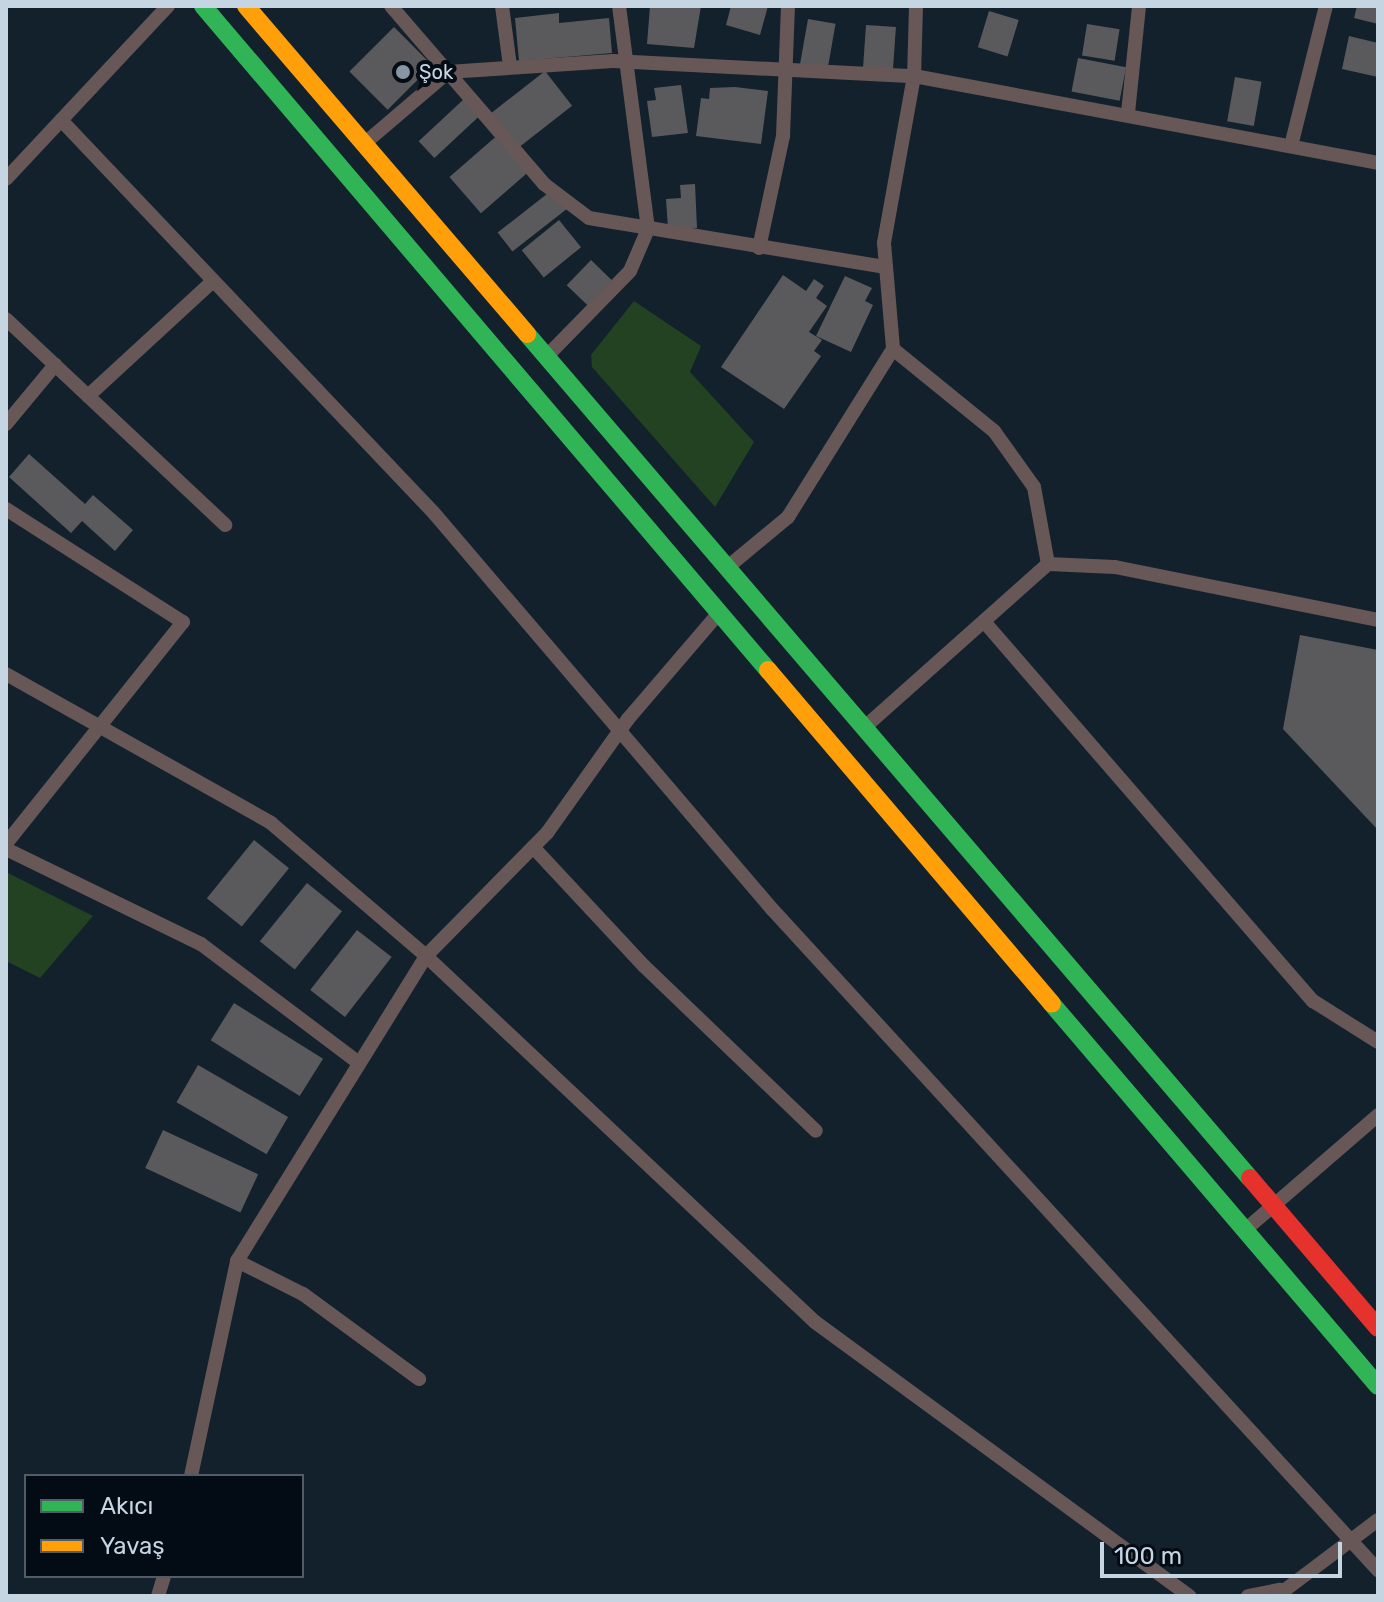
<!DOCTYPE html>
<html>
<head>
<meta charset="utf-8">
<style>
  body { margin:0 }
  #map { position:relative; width:1384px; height:1602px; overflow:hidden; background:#12212c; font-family:Rubik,sans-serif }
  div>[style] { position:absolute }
  .green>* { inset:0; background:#234222 }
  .building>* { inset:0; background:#5a5a5c; transform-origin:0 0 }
  .street>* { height:14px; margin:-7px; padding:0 7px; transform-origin:7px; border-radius:7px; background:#675756 }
  .fast>* { height:18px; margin:-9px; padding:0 9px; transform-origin:9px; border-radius:9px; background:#30b455 }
  .slow>* { height:18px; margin:-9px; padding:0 9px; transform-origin:9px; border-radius:9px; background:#ff9f0a }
  .jam>* { height:18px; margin:-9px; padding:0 9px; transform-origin:9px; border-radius:9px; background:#e5322d }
  .dots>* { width:22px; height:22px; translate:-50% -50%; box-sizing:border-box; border:4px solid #030b14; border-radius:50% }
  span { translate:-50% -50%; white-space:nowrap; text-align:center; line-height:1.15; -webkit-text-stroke:8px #030b14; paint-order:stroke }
  .poi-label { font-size:20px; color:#c6d5e2 }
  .left { translate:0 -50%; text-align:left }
  .frame { position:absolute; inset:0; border:8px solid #c6d5e2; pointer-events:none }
  .legend { position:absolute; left:24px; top:1474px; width:280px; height:104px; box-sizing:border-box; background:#030b14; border:2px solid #515c66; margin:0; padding:10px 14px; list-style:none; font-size:24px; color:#c6d5e2 }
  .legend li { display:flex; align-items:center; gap:16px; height:40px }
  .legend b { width:40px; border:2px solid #515c66 }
  .scale { position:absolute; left:1100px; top:1542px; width:242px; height:36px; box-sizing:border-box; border:4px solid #c6d5e2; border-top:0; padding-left:10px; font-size:24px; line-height:28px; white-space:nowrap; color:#c6d5e2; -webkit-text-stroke:6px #030b14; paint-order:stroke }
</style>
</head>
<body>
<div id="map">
  <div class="green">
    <i style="clip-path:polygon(634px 301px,701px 346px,690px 372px,754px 442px,715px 507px,592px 367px,591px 355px)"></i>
    <i style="clip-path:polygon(6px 872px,93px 916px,40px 978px,6px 961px)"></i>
  </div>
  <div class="building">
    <i style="clip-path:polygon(650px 6px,701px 6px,694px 48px,647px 44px)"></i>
    <i style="clip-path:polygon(731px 6px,768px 6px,760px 35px,726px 25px)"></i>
    <i style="clip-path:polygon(1357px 6px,1378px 6px,1378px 24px,1354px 18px)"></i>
    <i style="left:989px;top:11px;width:31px;height:38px;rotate:17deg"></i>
    <i style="clip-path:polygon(559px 13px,559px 23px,609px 18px,612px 53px,519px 61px,515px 18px)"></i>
    <i style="left:808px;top:19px;width:28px;height:46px;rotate:10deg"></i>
    <i style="left:1087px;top:24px;width:33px;height:32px;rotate:9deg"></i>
    <i style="left:866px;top:25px;width:30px;height:43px;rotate:4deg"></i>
    <i style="left:394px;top:27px;width:54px;height:63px;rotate:45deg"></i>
    <i style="clip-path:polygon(1349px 36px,1378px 43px,1378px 77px,1342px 69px)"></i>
    <i style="left:1078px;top:58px;width:49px;height:34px;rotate:11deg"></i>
    <i style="left:545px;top:71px;width:44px;height:71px;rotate:52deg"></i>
    <i style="left:1235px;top:77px;width:27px;height:45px;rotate:10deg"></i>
    <i style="clip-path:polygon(681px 85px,688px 133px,652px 137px,647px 101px,656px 100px,654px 88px)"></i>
    <i style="clip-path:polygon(735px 87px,768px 91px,761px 144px,696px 136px,701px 98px,709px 99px,710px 88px)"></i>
    <i style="left:464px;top:99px;width:23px;height:62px;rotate:47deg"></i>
    <i style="left:500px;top:133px;width:48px;height:67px;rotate:49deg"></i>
    <i style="clip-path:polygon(695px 184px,697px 228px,668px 229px,666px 199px,681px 198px,680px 185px)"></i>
    <i style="left:552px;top:190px;width:24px;height:69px;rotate:52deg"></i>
    <i style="left:559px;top:220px;width:35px;height:48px;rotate:51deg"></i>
    <i style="left:591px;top:260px;width:29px;height:35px;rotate:44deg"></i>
    <i style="clip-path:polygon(783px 275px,806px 291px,814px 279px,824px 286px,816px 298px,827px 306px,809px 332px,822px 340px,814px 351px,821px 356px,784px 409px,721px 367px)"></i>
    <i style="clip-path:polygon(845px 276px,872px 288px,865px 301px,873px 305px,851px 352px,816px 336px)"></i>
    <i style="clip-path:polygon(29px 454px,85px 504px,93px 495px,133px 530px,115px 551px,82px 521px,71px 533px,9px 477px)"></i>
    <i style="clip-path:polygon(1300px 635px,1378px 650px,1378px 830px,1283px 729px)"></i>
    <i style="left:254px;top:840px;width:45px;height:75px;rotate:39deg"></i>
    <i style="left:307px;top:883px;width:45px;height:75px;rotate:39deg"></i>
    <i style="left:357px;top:930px;width:44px;height:76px;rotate:38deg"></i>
    <i style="left:234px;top:1003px;width:105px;height:44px;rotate:32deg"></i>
    <i style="left:198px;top:1065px;width:104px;height:43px;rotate:30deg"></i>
    <i style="left:163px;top:1130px;width:105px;height:42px;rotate:25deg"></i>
  </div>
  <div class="street">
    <i style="left:391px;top:6px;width:235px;rotate:49.3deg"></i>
    <i style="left:544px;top:184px;width:56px;rotate:37.1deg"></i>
    <i style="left:589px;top:218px;width:301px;rotate:9.4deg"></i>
    <i style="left:502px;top:6px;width:61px;rotate:82.4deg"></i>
    <i style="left:916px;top:6px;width:70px;rotate:91.6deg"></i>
    <i style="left:914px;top:76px;width:170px;rotate:100.2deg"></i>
    <i style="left:884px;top:243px;width:106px;rotate:85.1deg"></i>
    <i style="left:893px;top:349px;width:130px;rotate:39.1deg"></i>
    <i style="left:994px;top:431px;width:69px;rotate:54.5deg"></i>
    <i style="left:1034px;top:487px;width:78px;rotate:79.7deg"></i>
    <i style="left:1128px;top:113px;width:108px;rotate:-84.1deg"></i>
    <i style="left:61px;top:120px;width:540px;rotate:46.5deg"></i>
    <i style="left:433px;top:512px;width:522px;rotate:49.51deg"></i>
    <i style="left:772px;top:909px;width:897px;rotate:47.49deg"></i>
    <i style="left:365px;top:143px;width:109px;rotate:-40.5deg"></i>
    <i style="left:448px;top:72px;width:165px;rotate:-3.8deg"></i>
    <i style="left:613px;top:61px;width:301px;rotate:2.9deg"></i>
    <i style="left:914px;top:76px;width:472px;rotate:10.6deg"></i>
    <i style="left:1291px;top:146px;width:144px;rotate:-76deg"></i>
    <i style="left:6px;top:179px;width:237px;rotate:-46.9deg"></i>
    <i style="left:759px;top:248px;width:115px;rotate:-77.9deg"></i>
    <i style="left:783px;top:136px;width:130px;rotate:-87.8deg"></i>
    <i style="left:6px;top:319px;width:301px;rotate:43.2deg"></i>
    <i style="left:548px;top:355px;width:117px;rotate:-45.7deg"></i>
    <i style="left:630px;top:271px;width:46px;rotate:-66.8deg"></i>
    <i style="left:648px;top:229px;width:225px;rotate:-97.4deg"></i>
    <i style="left:88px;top:396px;width:170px;rotate:-42.6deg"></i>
    <i style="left:6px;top:424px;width:77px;rotate:-50.3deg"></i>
    <i style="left:6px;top:509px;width:210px;rotate:32.6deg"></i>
    <i style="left:183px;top:622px;width:284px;rotate:128.6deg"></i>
    <i style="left:729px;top:566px;width:77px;rotate:-39.7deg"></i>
    <i style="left:788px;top:517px;width:198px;rotate:-58deg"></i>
    <i style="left:987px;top:625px;width:498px;rotate:49.1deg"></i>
    <i style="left:1313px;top:1001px;width:77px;rotate:32.2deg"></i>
    <i style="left:6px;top:674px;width:304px;rotate:29.3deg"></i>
    <i style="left:271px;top:823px;width:204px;rotate:40.6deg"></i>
    <i style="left:426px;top:956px;width:534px;rotate:43.26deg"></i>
    <i style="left:815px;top:1322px;width:464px;rotate:36.2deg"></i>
    <i style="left:866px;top:726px;width:244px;rotate:-41.7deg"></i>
    <i style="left:1048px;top:564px;width:67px;rotate:2.6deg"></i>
    <i style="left:1115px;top:567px;width:268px;rotate:11.4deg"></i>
    <i style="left:533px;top:847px;width:163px;rotate:47deg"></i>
    <i style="left:644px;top:966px;width:238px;rotate:43.8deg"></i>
    <i style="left:6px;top:849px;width:217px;rotate:26deg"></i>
    <i style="left:201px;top:944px;width:198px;rotate:37deg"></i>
    <i style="left:1245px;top:1230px;width:176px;rotate:-40.8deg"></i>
    <i style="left:237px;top:1261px;width:74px;rotate:26.6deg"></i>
    <i style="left:303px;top:1294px;width:144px;rotate:36.2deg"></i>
    <i style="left:191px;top:1476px;width:220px;rotate:-77.9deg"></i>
    <i style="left:237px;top:1261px;width:359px;rotate:-58.2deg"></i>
    <i style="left:426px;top:956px;width:173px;rotate:-45.5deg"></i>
    <i style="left:547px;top:833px;width:140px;rotate:-54.6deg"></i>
    <i style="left:628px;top:719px;width:138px;rotate:-49.4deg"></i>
    <i style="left:158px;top:1596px;width:21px;rotate:-73deg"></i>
    <i style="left:1248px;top:1596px;width:33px;rotate:-11deg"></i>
    <i style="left:1277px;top:1596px;width:126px;rotate:-37deg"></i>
  </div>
  <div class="fast">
    <i style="left:203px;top:6px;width:872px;rotate:49.61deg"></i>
    <i style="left:527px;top:334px;width:1111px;rotate:49.42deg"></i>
    <i style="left:1052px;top:1004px;width:502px;rotate:49.52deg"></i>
  </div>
  <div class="slow">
    <i style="left:246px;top:6px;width:432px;rotate:49.4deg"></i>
    <i style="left:768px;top:670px;width:438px;rotate:49.6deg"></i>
  </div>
  <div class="jam">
    <i style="left:1250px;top:1178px;width:197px;rotate:49.5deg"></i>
  </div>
  <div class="dots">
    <i style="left:403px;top:72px;background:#8796a2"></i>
  </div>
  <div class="poi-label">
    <span class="left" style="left:419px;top:72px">Şok</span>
  </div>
  <div class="frame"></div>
  <ul class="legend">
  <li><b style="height:10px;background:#30b455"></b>Akıcı</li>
  <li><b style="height:10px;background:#ff9f0a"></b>Yavaş</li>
  </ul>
  <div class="scale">100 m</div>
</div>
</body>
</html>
